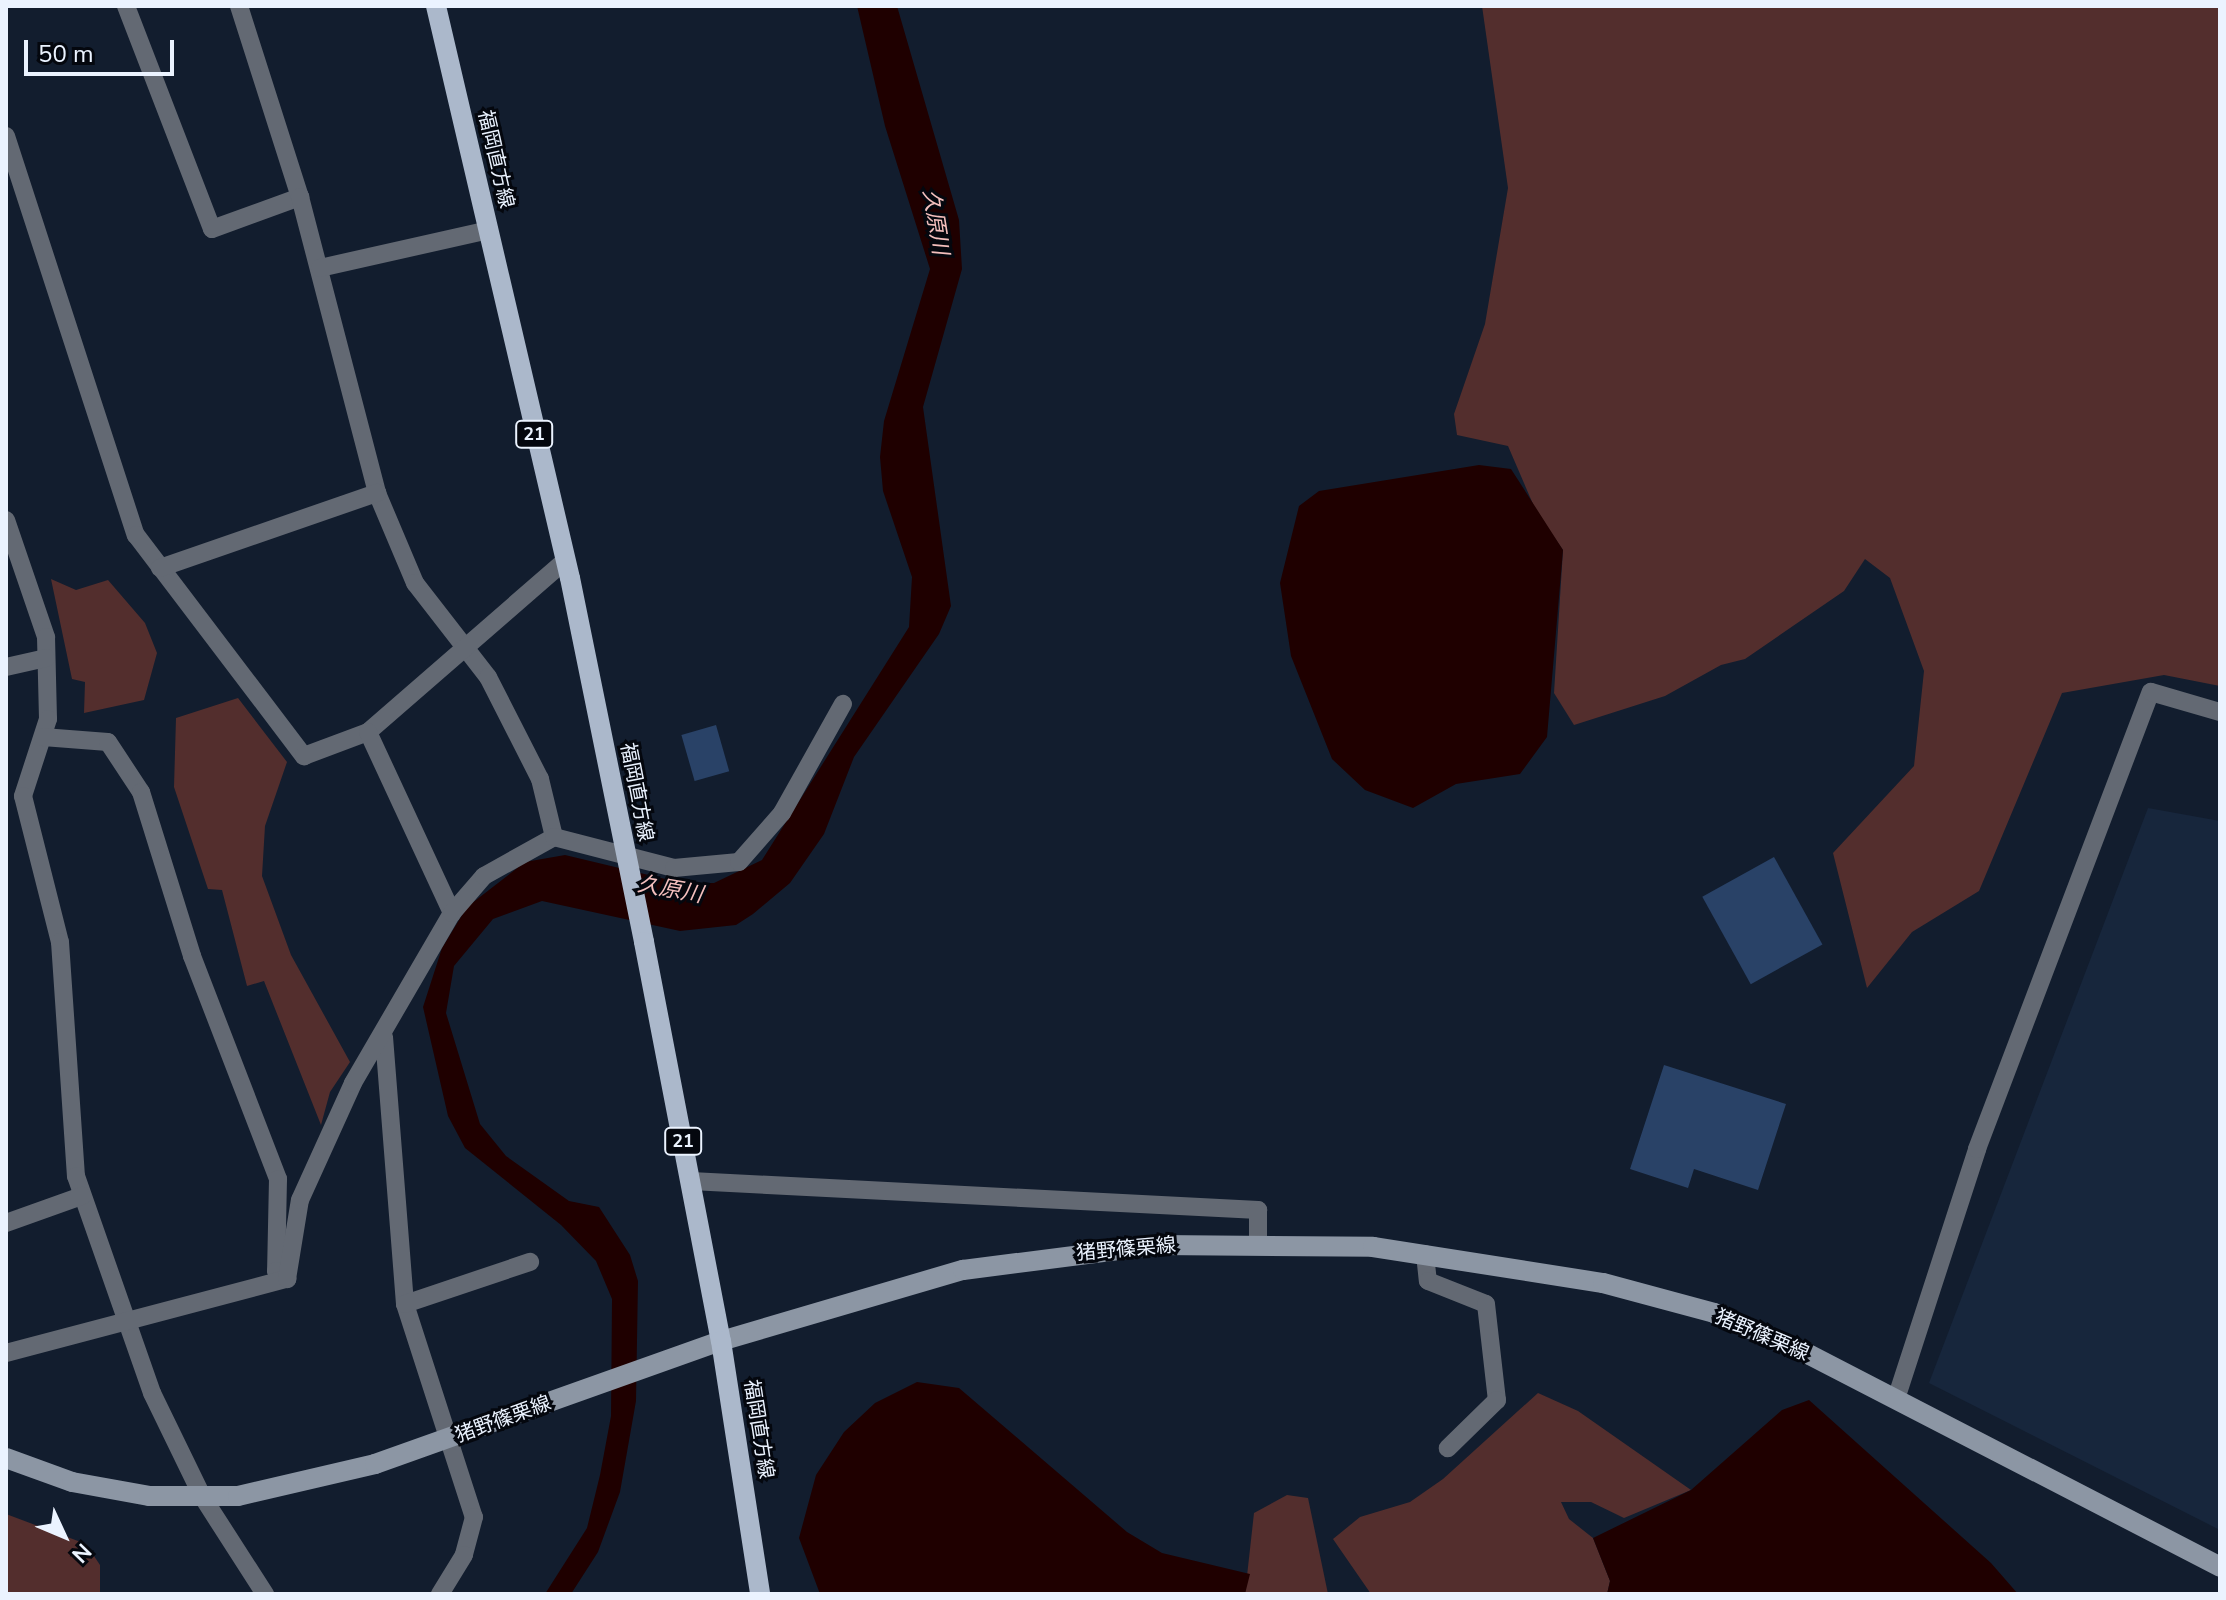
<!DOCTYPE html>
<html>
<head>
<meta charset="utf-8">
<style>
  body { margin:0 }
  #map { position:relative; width:2226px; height:1600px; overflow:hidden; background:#121d2e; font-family:"Nunito Sans","Noto Sans JP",sans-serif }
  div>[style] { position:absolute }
  .built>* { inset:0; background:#17263c }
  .green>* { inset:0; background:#532e2d }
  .water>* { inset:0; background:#1f0000 }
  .building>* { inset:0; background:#294267; transform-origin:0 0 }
  .street>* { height:18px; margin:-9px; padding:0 9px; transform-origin:9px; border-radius:9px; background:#636973 }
  .secondary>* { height:20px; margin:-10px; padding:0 10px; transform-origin:10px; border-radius:10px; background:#8c96a4 }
  .primary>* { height:20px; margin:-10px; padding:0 10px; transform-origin:10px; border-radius:10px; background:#abb8cb }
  span { translate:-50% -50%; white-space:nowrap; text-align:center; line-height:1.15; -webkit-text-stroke:6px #04070e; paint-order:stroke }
  .shield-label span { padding:2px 6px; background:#04070e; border:2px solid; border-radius:6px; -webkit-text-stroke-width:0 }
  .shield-label { font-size:18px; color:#ebf3ff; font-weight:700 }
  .street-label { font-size:20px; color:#ebf3ff }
  .water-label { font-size:22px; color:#f4bfbd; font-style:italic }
  .frame { position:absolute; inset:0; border:8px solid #ebf3ff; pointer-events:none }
  .north { position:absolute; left:24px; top:1496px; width:80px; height:80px; -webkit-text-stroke:6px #04070e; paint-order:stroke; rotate:134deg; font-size:22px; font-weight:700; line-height:32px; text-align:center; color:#ebf3ff }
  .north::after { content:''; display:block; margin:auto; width:28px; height:36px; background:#ebf3ff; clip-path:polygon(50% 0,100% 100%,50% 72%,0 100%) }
  .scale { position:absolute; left:24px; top:40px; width:150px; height:36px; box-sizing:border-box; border:4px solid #ebf3ff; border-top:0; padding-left:10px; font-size:24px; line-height:28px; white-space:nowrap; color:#ebf3ff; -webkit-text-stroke:6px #04070e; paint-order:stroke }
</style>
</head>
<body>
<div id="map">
  <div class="built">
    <i style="clip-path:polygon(2148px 808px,2220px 821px,2220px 1530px,1929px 1383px)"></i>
  </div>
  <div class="green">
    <i style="clip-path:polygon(1482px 6px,2220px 6px,2220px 686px,2164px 675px,2062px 693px,1979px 891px,1912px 932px,1867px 988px,1833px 853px,1914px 766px,1924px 671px,1890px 578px,1865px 559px,1844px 591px,1745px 659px,1721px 665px,1665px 696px,1574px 725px,1554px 693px,1563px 550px,1536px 511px,1508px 446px,1457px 435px,1454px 414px,1485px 324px,1508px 188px)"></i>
    <i style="clip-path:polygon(51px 579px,76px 590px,108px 580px,145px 623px,157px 653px,144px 700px,84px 713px,85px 682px,72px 679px)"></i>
    <i style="clip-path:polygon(238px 698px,287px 762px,265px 826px,262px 876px,291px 955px,350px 1062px,330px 1092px,321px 1125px,264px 981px,247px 986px,222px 890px,208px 889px,174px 787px,176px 718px)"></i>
    <i style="clip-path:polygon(1538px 1393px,1578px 1411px,1691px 1490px,1624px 1518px,1591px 1502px,1561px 1502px,1569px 1519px,1593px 1538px,1610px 1581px,1607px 1594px,1371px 1594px,1333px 1539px,1360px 1517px,1410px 1502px,1443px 1479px)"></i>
    <i style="clip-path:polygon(1287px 1495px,1308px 1498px,1328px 1594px,1245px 1594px,1254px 1513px)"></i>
    <i style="clip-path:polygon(6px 1514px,86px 1544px,100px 1565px,100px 1594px,6px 1594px)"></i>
  </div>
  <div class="water">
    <i style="clip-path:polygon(857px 6px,897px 6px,959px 220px,962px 269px,923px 407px,951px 606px,939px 634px,854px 757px,824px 834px,790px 883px,753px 914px,736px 925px,680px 931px,542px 901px,493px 919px,454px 966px,446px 1013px,480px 1124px,506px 1156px,569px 1201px,599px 1207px,630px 1255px,638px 1281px,636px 1401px,620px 1492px,598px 1552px,571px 1594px,545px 1594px,587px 1528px,600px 1475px,611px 1416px,612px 1299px,596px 1261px,561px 1225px,465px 1148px,448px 1116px,423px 1007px,442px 948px,467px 907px,525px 862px,565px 855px,682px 883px,714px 883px,762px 860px,909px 627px,912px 577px,883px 491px,880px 457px,884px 421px,930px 269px,885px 126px)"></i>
    <i style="clip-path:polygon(1479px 465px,1511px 469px,1563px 550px,1547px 737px,1520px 774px,1456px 784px,1413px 808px,1365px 790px,1332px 759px,1291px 656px,1280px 583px,1299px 506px,1319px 491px)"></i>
    <i style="clip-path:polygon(917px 1382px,959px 1388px,1127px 1532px,1162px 1553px,1250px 1574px,1245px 1594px,820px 1594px,799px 1538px,816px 1475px,844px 1432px,875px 1403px)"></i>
    <i style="clip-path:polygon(1809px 1400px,1991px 1563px,2018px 1594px,1607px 1594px,1610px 1581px,1593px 1538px,1691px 1490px,1782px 1410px)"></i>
  </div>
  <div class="building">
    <i style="left:716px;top:725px;width:48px;height:36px;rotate:74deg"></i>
    <i style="left:1774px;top:857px;width:100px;height:82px;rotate:61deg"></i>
    <i style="clip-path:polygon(1664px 1065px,1786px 1104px,1758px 1190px,1694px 1169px,1688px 1188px,1630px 1169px)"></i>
  </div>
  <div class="street">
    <i style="left:126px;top:6px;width:239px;rotate:68.9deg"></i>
    <i style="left:212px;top:229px;width:94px;rotate:-20deg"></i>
    <i style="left:239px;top:6px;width:201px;rotate:72.3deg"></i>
    <i style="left:300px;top:197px;width:306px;rotate:75.4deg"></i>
    <i style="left:377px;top:493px;width:98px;rotate:67.1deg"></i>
    <i style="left:415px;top:583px;width:119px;rotate:52.2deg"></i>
    <i style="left:488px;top:677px;width:114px;rotate:63deg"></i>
    <i style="left:540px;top:779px;width:60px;rotate:76.4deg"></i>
    <i style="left:6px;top:136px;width:420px;rotate:72deg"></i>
    <i style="left:136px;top:535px;width:278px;rotate:52.8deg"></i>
    <i style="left:304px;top:756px;width:68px;rotate:-20.6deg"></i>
    <i style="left:368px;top:732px;width:261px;rotate:-41deg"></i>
    <i style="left:320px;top:268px;width:172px;rotate:-12.7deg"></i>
    <i style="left:6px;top:520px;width:124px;rotate:71.1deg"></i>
    <i style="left:46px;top:637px;width:82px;rotate:88.6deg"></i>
    <i style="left:48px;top:719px;width:81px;rotate:108deg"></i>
    <i style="left:23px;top:796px;width:151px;rotate:75.8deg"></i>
    <i style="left:60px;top:942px;width:235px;rotate:86.1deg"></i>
    <i style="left:76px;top:1176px;width:230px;rotate:70.7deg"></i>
    <i style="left:152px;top:1393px;width:114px;rotate:64.1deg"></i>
    <i style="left:202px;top:1496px;width:117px;rotate:57.3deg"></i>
    <i style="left:160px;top:568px;width:230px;rotate:-19.1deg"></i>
    <i style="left:6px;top:667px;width:41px;rotate:-12.7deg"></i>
    <i style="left:368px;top:732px;width:200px;rotate:65.1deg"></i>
    <i style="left:43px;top:737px;width:65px;rotate:4.4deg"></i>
    <i style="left:108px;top:742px;width:60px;rotate:56.6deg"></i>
    <i style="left:141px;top:792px;width:172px;rotate:72.7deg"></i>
    <i style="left:192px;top:956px;width:239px;rotate:68.9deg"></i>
    <i style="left:278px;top:1179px;width:92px;rotate:91.2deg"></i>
    <i style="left:276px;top:1271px;width:14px;rotate:36deg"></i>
    <i style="left:384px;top:1037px;width:268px;rotate:85.5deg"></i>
    <i style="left:405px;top:1304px;width:224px;rotate:72.1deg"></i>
    <i style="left:474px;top:1517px;width:39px;rotate:105deg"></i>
    <i style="left:464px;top:1555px;width:46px;rotate:121.6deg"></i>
    <i style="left:691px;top:1181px;width:568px;rotate:2.93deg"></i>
    <i style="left:1258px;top:1210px;width:32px;rotate:90deg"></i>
    <i style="left:6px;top:1223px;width:81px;rotate:-19.6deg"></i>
    <i style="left:1425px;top:1254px;width:27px;rotate:84deg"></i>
    <i style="left:1428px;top:1281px;width:62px;rotate:21.6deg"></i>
    <i style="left:1486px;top:1304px;width:97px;rotate:83.5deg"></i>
    <i style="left:1497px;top:1400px;width:69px;rotate:135.6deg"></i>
    <i style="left:405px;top:1304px;width:132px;rotate:-18.6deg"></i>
    <i style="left:6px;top:1353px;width:291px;rotate:-14.8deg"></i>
    <i style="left:287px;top:1279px;width:80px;rotate:-80.7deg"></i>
    <i style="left:300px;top:1200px;width:128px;rotate:-65.6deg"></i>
    <i style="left:353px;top:1083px;width:197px;rotate:-59.8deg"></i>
    <i style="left:452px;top:913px;width:49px;rotate:-49.1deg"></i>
    <i style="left:484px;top:876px;width:80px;rotate:-29.1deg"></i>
    <i style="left:554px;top:837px;width:124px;rotate:14.5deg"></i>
    <i style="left:674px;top:868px;width:65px;rotate:-5.3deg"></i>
    <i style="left:739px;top:862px;width:65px;rotate:-48.7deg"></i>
    <i style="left:782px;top:813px;width:125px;rotate:-60.8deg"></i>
    <i style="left:1896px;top:1399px;width:263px;rotate:-72deg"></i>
    <i style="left:1977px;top:1149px;width:489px;rotate:-69.2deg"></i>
    <i style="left:2151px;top:692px;width:72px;rotate:16.2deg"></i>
  </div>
  <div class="secondary">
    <i style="left:6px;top:1458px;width:70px;rotate:20deg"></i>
    <i style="left:72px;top:1482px;width:78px;rotate:10.3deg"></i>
    <i style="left:149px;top:1496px;width:89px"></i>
    <i style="left:238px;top:1496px;width:141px;rotate:-13.1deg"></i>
    <i style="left:375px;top:1464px;width:367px;rotate:-19.6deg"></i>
    <i style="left:721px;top:1341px;width:252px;rotate:-16.4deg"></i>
    <i style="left:963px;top:1270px;width:198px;rotate:-7.3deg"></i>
    <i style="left:1159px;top:1245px;width:214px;rotate:0.5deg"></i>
    <i style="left:1373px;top:1247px;width:233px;rotate:8.9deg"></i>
    <i style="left:1603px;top:1283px;width:115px;rotate:15.1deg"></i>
    <i style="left:1714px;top:1313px;width:103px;rotate:23.6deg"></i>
    <i style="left:1808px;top:1354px;width:464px;rotate:27.3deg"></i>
  </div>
  <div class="primary">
    <i style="left:436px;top:6px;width:587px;rotate:76.82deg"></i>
    <i style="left:570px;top:578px;width:371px;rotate:78.5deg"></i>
    <i style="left:644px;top:942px;width:406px;rotate:79.1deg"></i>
    <i style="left:721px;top:1341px;width:256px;rotate:81.2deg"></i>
  </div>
  <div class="shield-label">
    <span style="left:534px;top:434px">21</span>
    <span style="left:683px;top:1141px">21</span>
  </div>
  <div class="street-label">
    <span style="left:496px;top:159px;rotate:77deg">福岡直方線</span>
    <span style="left:637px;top:792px;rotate:79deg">福岡直方線</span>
    <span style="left:1126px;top:1249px;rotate:-5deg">猪野篠栗線</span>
    <span style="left:1762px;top:1335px;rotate:23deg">猪野篠栗線</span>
    <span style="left:503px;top:1419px;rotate:-20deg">猪野篠栗線</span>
    <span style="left:759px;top:1429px;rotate:81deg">福岡直方線</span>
  </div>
  <div class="water-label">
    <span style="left:935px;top:222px;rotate:81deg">久原川</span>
    <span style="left:670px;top:890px;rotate:10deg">久原川</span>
  </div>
  <div class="frame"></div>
  <div class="north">N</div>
  <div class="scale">50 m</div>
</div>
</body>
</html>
